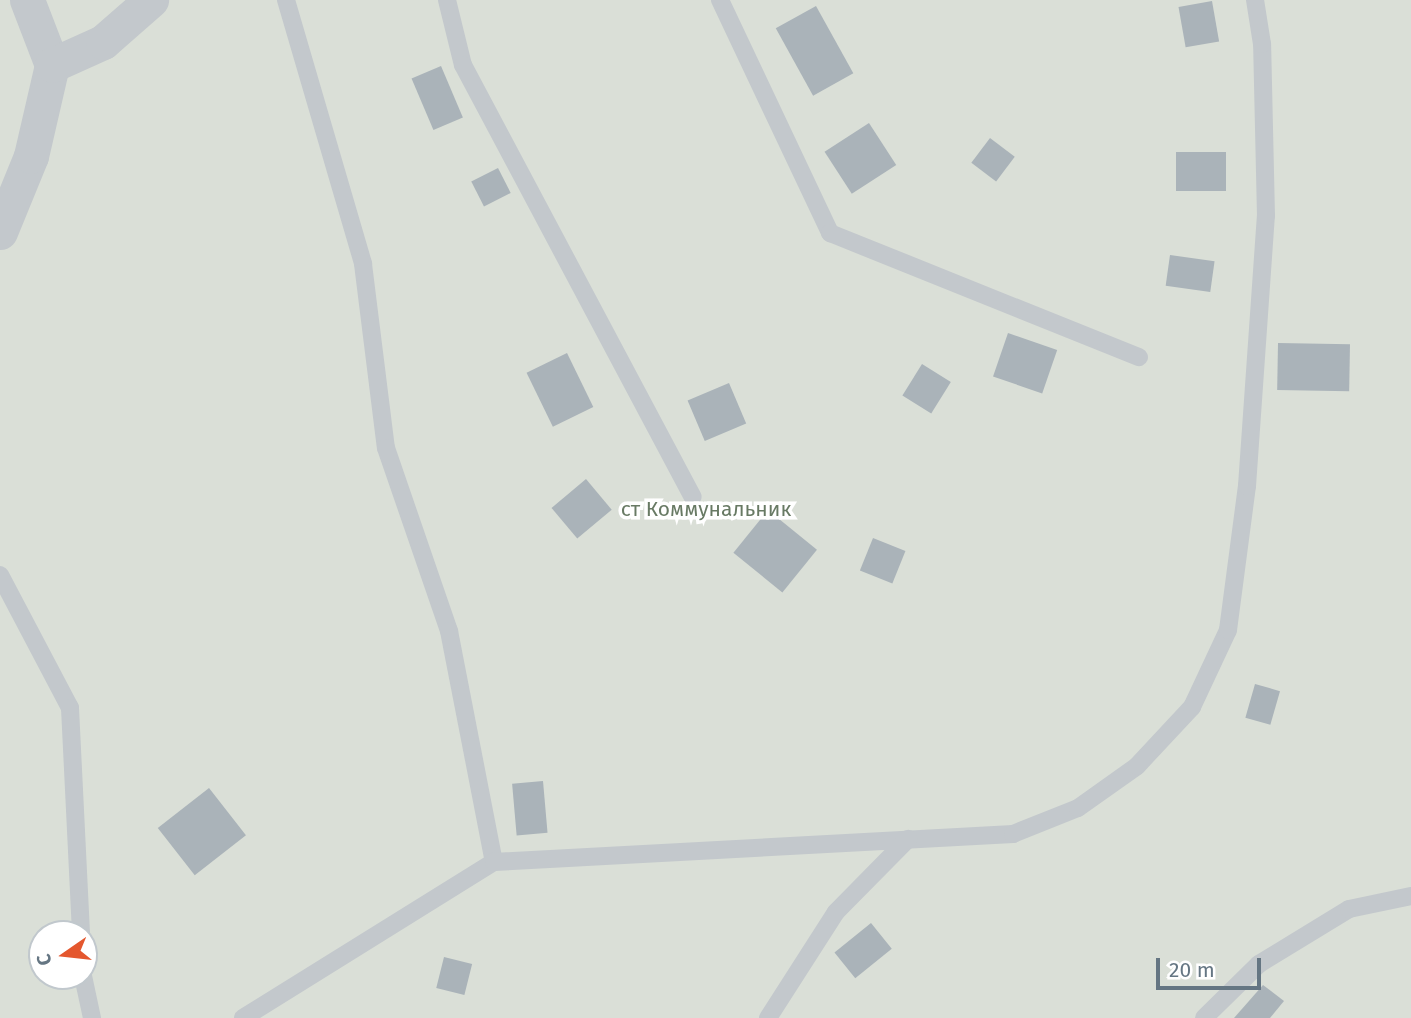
<!DOCTYPE html>
<html>
<head>
<meta charset="utf-8">
<style>
  body { margin:0 }
  #map { position:relative; width:1411px; height:1018px; overflow:hidden; background:#fafaf8; font-family:"Fira Sans",sans-serif }
  div>[style] { position:absolute }
  .green>* { inset:0; background:#dadfd7 }
  .building>* { inset:0; background:#aab3b9; transform-origin:0 0 }
  .lane>* { height:18px; margin:-9px; padding:0 9px; transform-origin:9px; border-radius:9px; background:#c3c8cc }
  .street>* { height:35px; margin:-17.5px; padding:0 17.5px; transform-origin:17.5px; border-radius:17.5px; background:#c3c8cc }
  span { translate:-50% -50%; white-space:nowrap; text-align:center; line-height:1.15; -webkit-text-stroke:7px #fff; paint-order:stroke }
  .park-label { font-size:21px; color:#687a64 }
  .north { position:absolute; left:28px; top:920px; width:70px; height:70px; box-sizing:border-box; background:#fff; border:2px solid #c1c8cd; border-radius:50%; rotate:256deg; font-size:19px; font-weight:700; line-height:28px; text-align:center; color:#657683 }
  .north::after { content:''; display:block; margin:auto; width:24px; height:32px; background:#e4572e; clip-path:polygon(50% 0,100% 100%,50% 72%,0 100%) }
  .scale { position:absolute; left:1156px; top:958px; width:105px; height:32px; box-sizing:border-box; border:4px solid #657683; border-top:0; padding-left:9px; font-size:21px; line-height:24px; white-space:nowrap; color:#657683; -webkit-text-stroke:5px #fff; paint-order:stroke }
</style>
</head>
<body>
<div id="map">
  <div class="green">
    <i style="clip-path:polygon(evenodd,0 0,1411px 0,1411px 1018px,0 1018px,0 0,42px 934px,84px 934px,84px 976px,42px 976px,42px 934px)"></i>
  </div>
  <div class="building">
    <i style="left:1212px;top:1px;width:41px;height:34px;rotate:80deg"></i>
    <i style="left:816px;top:6px;width:77px;height:46px;rotate:61deg"></i>
    <i style="left:441px;top:66px;width:56px;height:32px;rotate:67deg"></i>
    <i style="left:869px;top:123px;width:50px;height:53px;rotate:57deg"></i>
    <i style="left:990px;top:138px;width:31px;height:31px;rotate:37deg"></i>
    <i style="left:1176px;top:152px;width:50px;height:39px"></i>
    <i style="left:498px;top:168px;width:28px;height:30px;rotate:63deg"></i>
    <i style="left:1170px;top:255px;width:45px;height:31px;rotate:8deg"></i>
    <i style="left:1008px;top:333px;width:52px;height:46px;rotate:19deg"></i>
    <i style="left:1278px;top:343px;width:72px;height:47px;rotate:1deg"></i>
    <i style="left:567px;top:353px;width:60px;height:45px;rotate:64deg"></i>
    <i style="left:922px;top:364px;width:34px;height:37px;rotate:32deg"></i>
    <i style="left:729px;top:383px;width:44px;height:45px;rotate:67deg"></i>
    <i style="left:586px;top:479px;width:40px;height:45px;rotate:50deg"></i>
    <i style="left:768px;top:510px;width:63px;height:55px;rotate:39deg"></i>
    <i style="left:873px;top:538px;width:35px;height:35px;rotate:22deg"></i>
    <i style="left:1255px;top:684px;width:26px;height:35px;rotate:16deg"></i>
    <i style="left:543px;top:781px;width:52px;height:31px;rotate:85deg"></i>
    <i style="left:209px;top:788px;width:60px;height:65px;rotate:52deg"></i>
    <i style="left:871px;top:923px;width:33px;height:47px;rotate:51deg"></i>
    <i style="left:444px;top:957px;width:29px;height:32px;rotate:14deg"></i>
    <i style="clip-path:polygon(1263px 985px,1284px 1001px,1270px 1018px,1234px 1018px)"></i>
  </div>
  <div class="lane">
    <i style="left:286px;top:0;width:275px;rotate:73.7deg"></i>
    <i style="left:363px;top:264px;width:185px;rotate:82.9deg"></i>
    <i style="left:386px;top:448px;width:194px;rotate:71deg"></i>
    <i style="left:449px;top:631px;width:235px;rotate:79deg"></i>
    <i style="left:447px;top:0;width:67px;rotate:76.2deg"></i>
    <i style="left:463px;top:65px;width:489px;rotate:62deg"></i>
    <i style="left:720px;top:0;width:258px;rotate:64.7deg"></i>
    <i style="left:830px;top:233px;width:333px;rotate:21.9deg"></i>
    <i style="left:0;top:575px;width:150px;rotate:62.2deg"></i>
    <i style="left:70px;top:708px;width:226px;rotate:87.2deg"></i>
    <i style="left:83px;top:976px;width:43px;rotate:77.9deg"></i>
    <i style="left:243px;top:1018px;width:296px;rotate:-31.9deg"></i>
    <i style="left:494px;top:862px;width:520px;rotate:-3.09deg"></i>
    <i style="left:1013px;top:834px;width:70px;rotate:-21.8deg"></i>
    <i style="left:1078px;top:808px;width:72px;rotate:-35.4deg"></i>
    <i style="left:1137px;top:766px;width:81px;rotate:-47deg"></i>
    <i style="left:1192px;top:707px;width:85px;rotate:-64.9deg"></i>
    <i style="left:1228px;top:630px;width:145px;rotate:-82.5deg"></i>
    <i style="left:1247px;top:486px;width:271px;rotate:-86deg"></i>
    <i style="left:1266px;top:216px;width:172px;rotate:-91.3deg"></i>
    <i style="left:1262px;top:44px;width:45px;rotate:-99deg"></i>
    <i style="left:768px;top:1018px;width:126px;rotate:-57.3deg"></i>
    <i style="left:836px;top:912px;width:103px;rotate:-45.4deg"></i>
    <i style="left:1204px;top:1018px;width:77px;rotate:-44.5deg"></i>
    <i style="left:1259px;top:964px;width:105px;rotate:-31.4deg"></i>
    <i style="left:1349px;top:909px;width:63px;rotate:-11.8deg"></i>
  </div>
  <div class="street">
    <i style="left:27px;top:0;width:70px;rotate:69deg"></i>
    <i style="left:0;top:232px;width:82px;rotate:-67.8deg"></i>
    <i style="left:31px;top:156px;width:93px;rotate:-77deg"></i>
    <i style="left:52px;top:65px;width:56px;rotate:-24.3deg"></i>
    <i style="left:103px;top:42px;width:64px;rotate:-41.2deg"></i>
  </div>
  <div class="park-label">
    <span style="left:706px;top:509px">ст Коммунальник</span>
  </div>
  <div class="north">С</div>
  <div class="scale">20 m</div>
</div>
</body>
</html>
